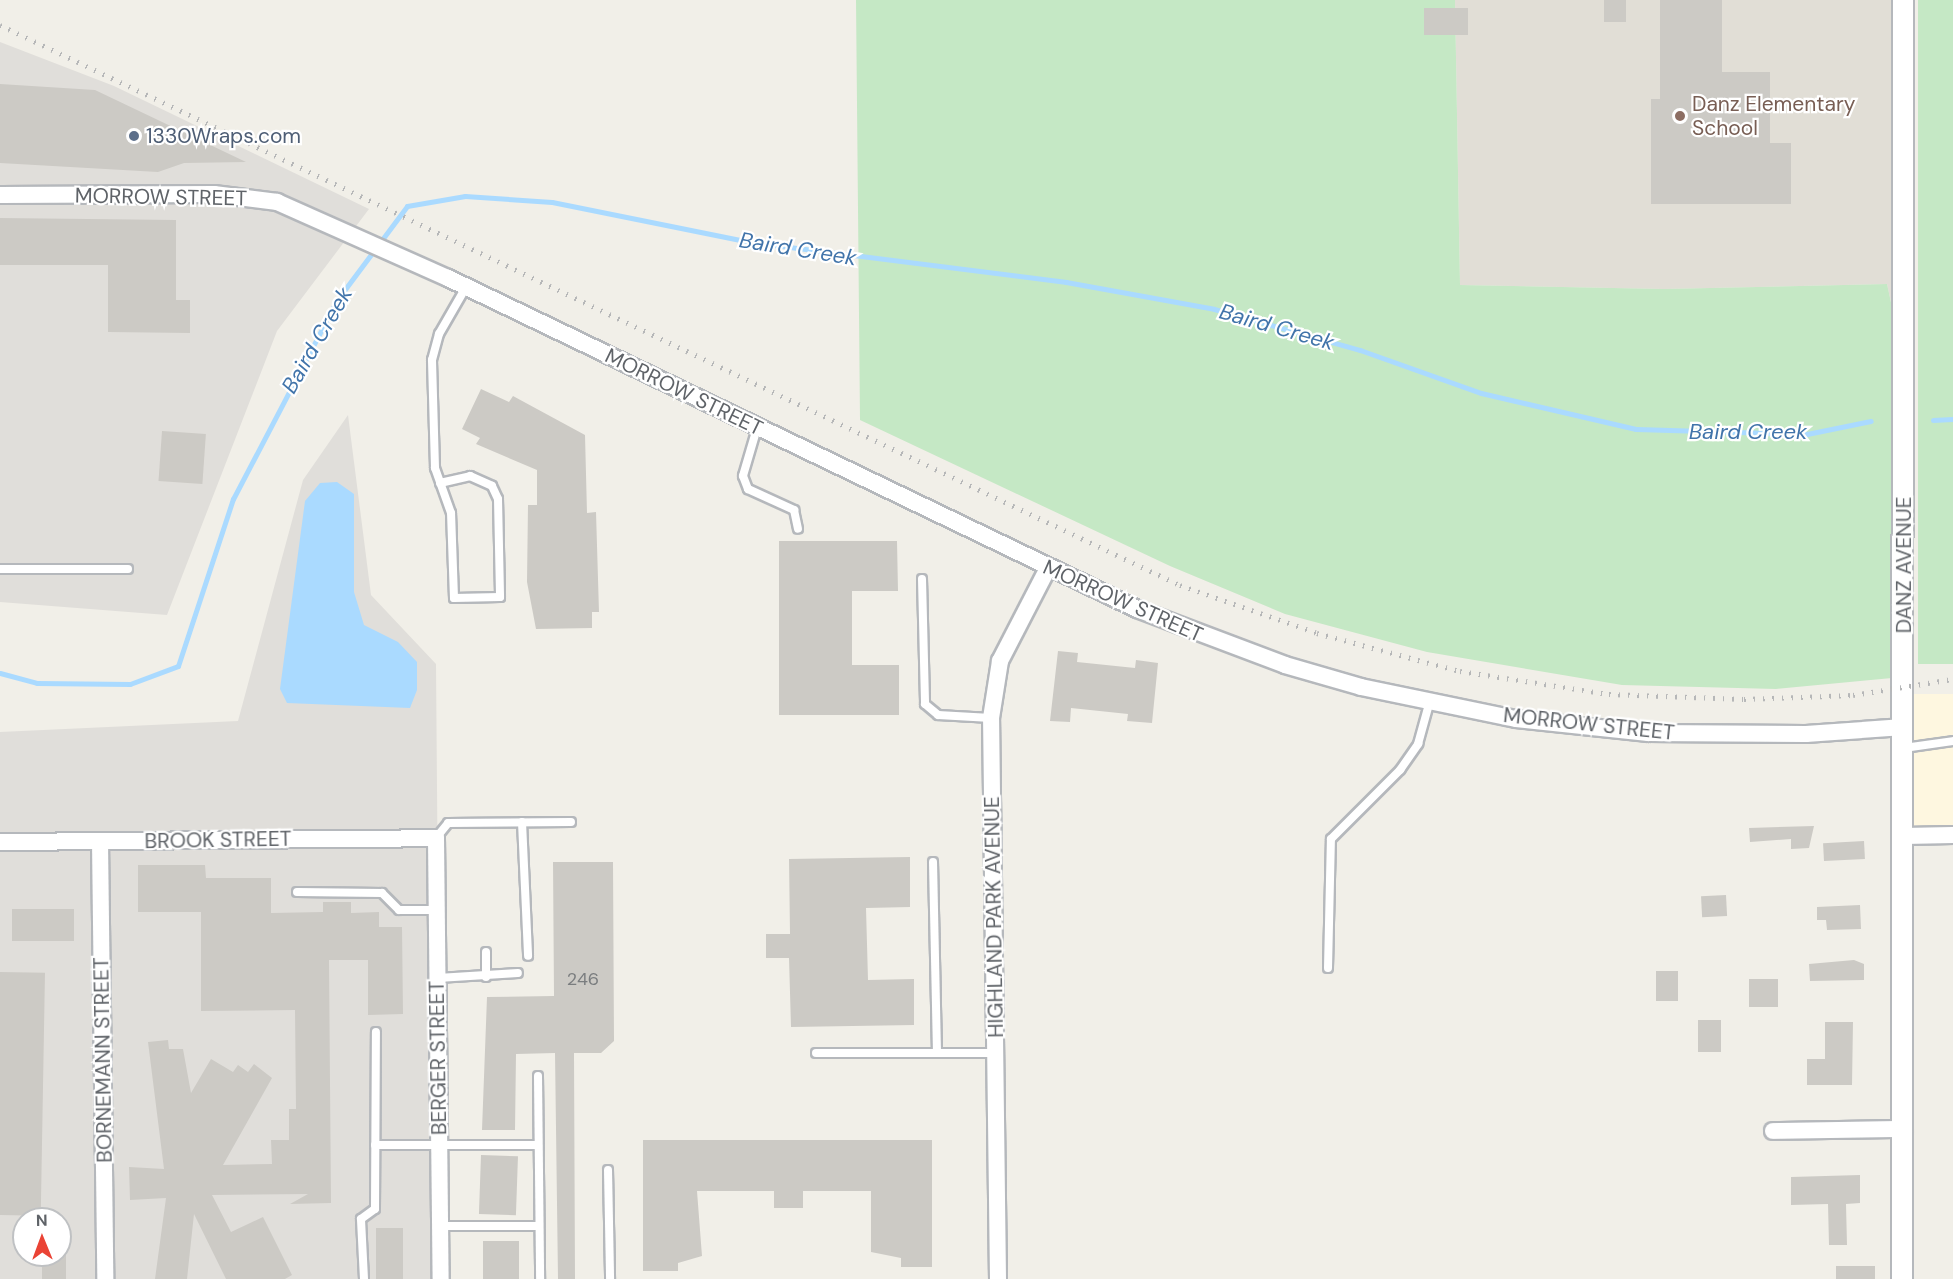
<!DOCTYPE html>
<html>
<head>
<meta charset="utf-8">
<style>
  body { margin:0 }
  #map { position:relative; width:1953px; height:1279px; overflow:hidden; background:#f1efe8; font-family:"DM Sans",sans-serif }
  div>[style] { position:absolute }
  .commercial>* { inset:0; background:#fef7e0; transform-origin:0 0 }
  .industrial>* { inset:0; background:#e0deda }
  .education>* { inset:0; background:#e1ded6 }
  .green>* { inset:0; background:#c5e8c5; transform-origin:0 0 }
  .water>* { inset:0; background:#aadaff }
  .stream>* { height:5px; margin:-2.5px; padding:0 2.5px; transform-origin:2.5px; border-radius:2.5px; background:#aadaff }
  .building>* { inset:0; background:#cccac5; transform-origin:0 0 }
  .roads { filter:drop-shadow(2px 0 #b5b8bc) drop-shadow(-2px 0 #b5b8bc) drop-shadow(0 2px #b5b8bc) drop-shadow(0 -2px #b5b8bc) }
  .service>* { height:8px; margin:-4px; padding:0 4px; transform-origin:4px; border-radius:4px; background:#fff }
  .minor>* { height:16px; margin:-8px; padding:0 8px; transform-origin:8px; border-radius:8px; background:#fff }
  .tertiary>* { height:20px; margin:-10px; padding:0 10px; transform-origin:10px; border-radius:10px; background:#fff }
  .rail>* { height:4.5px; margin-top:-2.25px; transform-origin:0; background:repeating-linear-gradient(90deg,#b6b7b8 0 1.5px,transparent 0 9.5px) }
  .dots>* { width:16px; height:16px; translate:-50% -50%; box-sizing:border-box; border:3px solid #fff; border-radius:50% }
  span { translate:-50% -50%; white-space:nowrap; text-align:center; line-height:1.15; -webkit-text-stroke:4.5px #fff; paint-order:stroke }
  .number-label { font-size:18px; color:#7a7d7f }
  .number-label span { -webkit-text-stroke-width:0 }
  .education-label { font-size:21px; color:#785e54 }
  .left { translate:0 -50%; text-align:left }
  .service-label { font-size:21px; color:#4e5e75 }
  .street-label { font-size:21px; color:#5f6368 }
  .water-label { font-size:22px; color:#4174aa; font-style:italic }
  .north { position:absolute; left:12px; top:1207px; width:60px; height:60px; box-sizing:border-box; background:#fff; border:2px solid #bfc1c3; border-radius:50%; rotate:359deg; font-size:16px; font-weight:700; line-height:24px; text-align:center; color:#5f6368 }
  .north::after { content:''; display:block; margin:auto; width:21px; height:27px; background:#ea4335; clip-path:polygon(50% 0,100% 100%,50% 72%,0 100%) }
</style>
</head>
<body>
<div id="map">
  <div class="commercial">
    <i style="left:1953px;top:694px;width:141px;height:50px;rotate:90deg"></i>
  </div>
  <div class="industrial">
    <i style="clip-path:polygon(0 42px,114px 86px,369px 209px,277px 331px,167px 615px,0 602px)"></i>
    <i style="clip-path:polygon(evenodd,348px 415px,371px 595px,436px 664px,441px 1279px,0 1279px,0 732px,238px 721px,303px 480px,348px 415px,24px 1219px,60px 1219px,60px 1255px,24px 1255px,24px 1219px)"></i>
  </div>
  <div class="education">
    <i style="clip-path:polygon(1455px 0,1903px 0,1904px 308px,1892px 307px,1887px 284px,1664px 289px,1460px 285px)"></i>
  </div>
  <div class="green">
    <i style="clip-path:polygon(856px 0,1455px 0,1460px 285px,1664px 289px,1887px 284px,1892px 307px,1892px 678px,1776px 689px,1622px 685px,1427px 652px,1285px 614px,1170px 566px,860px 420px)"></i>
    <i style="left:1918px;top:0;width:35px;height:664px"></i>
  </div>
  <div class="water">
    <i style="clip-path:polygon(337px 482px,354px 494px,354px 592px,364px 625px,398px 642px,417px 662px,417px 690px,410px 708px,287px 703px,280px 689px,305px 501px,320px 483px)"></i>
  </div>
  <div class="stream">
    <i style="left:1933px;top:420px;width:20px;rotate:-3deg"></i>
    <i style="left:0;top:673px;width:38px;rotate:15deg"></i>
    <i style="left:37px;top:683px;width:93px;rotate:0.6deg"></i>
    <i style="left:130px;top:684px;width:51px;rotate:-20.6deg"></i>
    <i style="left:178px;top:666px;width:176px;rotate:-71.8deg"></i>
    <i style="left:233px;top:499px;width:225px;rotate:-62.4deg"></i>
    <i style="left:337px;top:300px;width:117px;rotate:-53.3deg"></i>
    <i style="left:407px;top:206px;width:59px;rotate:-9.8deg"></i>
    <i style="left:465px;top:196px;width:87px;rotate:3.9deg"></i>
    <i style="left:552px;top:202px;width:202px;rotate:11.4deg"></i>
    <i style="left:750px;top:242px;width:319px;rotate:7.2deg"></i>
    <i style="left:1066px;top:282px;width:150px;rotate:10.3deg"></i>
    <i style="left:1214px;top:309px;width:152px;rotate:15.7deg"></i>
    <i style="left:1360px;top:350px;width:128px;rotate:19.6deg"></i>
    <i style="left:1481px;top:393px;width:159px;rotate:13.1deg"></i>
    <i style="left:1636px;top:429px;width:171px;rotate:1.7deg"></i>
    <i style="left:1807px;top:434px;width:65px;rotate:-11.5deg"></i>
  </div>
  <div class="building">
    <i style="left:1604px;top:0;width:22px;height:22px"></i>
    <i style="clip-path:polygon(1660px 0,1722px 0,1722px 72px,1770px 72px,1770px 143px,1791px 143px,1791px 204px,1651px 204px,1651px 99px,1660px 99px)"></i>
    <i style="left:1424px;top:8px;width:44px;height:27px"></i>
    <i style="clip-path:polygon(0 84px,95px 90px,246px 162px,184px 163px,158px 172px,0 163px)"></i>
    <i style="clip-path:polygon(0 218px,176px 220px,176px 300px,190px 300px,190px 333px,108px 332px,108px 265px,0 265px)"></i>
    <i style="clip-path:polygon(481px 389px,509px 402px,513px 396px,585px 435px,587px 513px,596px 512px,599px 612px,592px 612px,592px 628px,536px 629px,527px 582px,528px 505px,537px 505px,537px 470px,476px 444px,480px 438px,462px 429px)"></i>
    <i style="left:162px;top:431px;width:44px;height:50px;rotate:4deg"></i>
    <i style="clip-path:polygon(779px 541px,897px 541px,898px 591px,852px 591px,852px 665px,899px 665px,899px 715px,779px 715px)"></i>
    <i style="clip-path:polygon(1058px 651px,1078px 653px,1077px 662px,1135px 668px,1136px 660px,1158px 663px,1152px 723px,1127px 721px,1128px 714px,1071px 708px,1070px 722px,1050px 721px)"></i>
    <i style="clip-path:polygon(1814px 826px,1809px 848px,1791px 849px,1791px 839px,1750px 842px,1749px 828px)"></i>
    <i style="left:1864px;top:841px;width:18px;height:41px;rotate:87deg"></i>
    <i style="clip-path:polygon(910px 857px,910px 907px,866px 908px,868px 980px,914px 979px,914px 1025px,791px 1027px,789px 958px,766px 958px,766px 934px,790px 934px,789px 859px)"></i>
    <i style="clip-path:polygon(553px 862px,613px 862px,614px 1041px,601px 1053px,574px 1053px,575px 1279px,558px 1279px,555px 1053px,516px 1054px,515px 1130px,482px 1130px,487px 997px,554px 996px)"></i>
    <i style="clip-path:polygon(138px 865px,205px 865px,206px 878px,271px 878px,271px 913px,323px 912px,323px 902px,351px 902px,351px 913px,379px 912px,379px 927px,402px 927px,403px 1014px,368px 1015px,368px 960px,329px 960px,331px 1203px,290px 1204px,308px 1194px,212px 1195px,231px 1232px,263px 1217px,292px 1275px,285px 1279px,226px 1279px,194px 1214px,187px 1279px,155px 1279px,166px 1198px,130px 1200px,129px 1167px,164px 1169px,148px 1042px,168px 1040px,169px 1049px,183px 1049px,191px 1093px,211px 1059px,233px 1072px,238px 1065px,248px 1072px,254px 1064px,272px 1078px,223px 1165px,272px 1164px,271px 1140px,289px 1140px,289px 1109px,296px 1109px,295px 1010px,201px 1011px,201px 912px,138px 912px)"></i>
    <i style="left:1726px;top:895px;width:21px;height:25px;rotate:87deg"></i>
    <i style="clip-path:polygon(1860px 905px,1861px 929px,1827px 930px,1826px 920px,1817px 920px,1817px 907px)"></i>
    <i style="left:12px;top:909px;width:62px;height:32px"></i>
    <i style="clip-path:polygon(1854px 960px,1864px 964px,1864px 980px,1810px 981px,1809px 964px)"></i>
    <i style="left:1678px;top:971px;width:30px;height:22px;rotate:90deg"></i>
    <i style="left:0;top:972px;width:45px;height:243px;rotate:1deg"></i>
    <i style="left:1749px;top:979px;width:29px;height:28px"></i>
    <i style="left:1698px;top:1020px;width:23px;height:32px"></i>
    <i style="clip-path:polygon(1825px 1022px,1853px 1022px,1852px 1085px,1807px 1085px,1807px 1059px,1825px 1059px)"></i>
    <i style="clip-path:polygon(643px 1140px,932px 1140px,932px 1267px,901px 1267px,901px 1258px,871px 1252px,871px 1191px,803px 1191px,803px 1208px,774px 1208px,774px 1191px,697px 1191px,702px 1256px,678px 1263px,678px 1271px,643px 1271px)"></i>
    <i style="left:481px;top:1155px;width:37px;height:59px;rotate:2deg"></i>
    <i style="clip-path:polygon(1860px 1175px,1860px 1203px,1846px 1204px,1847px 1245px,1829px 1245px,1828px 1204px,1791px 1205px,1791px 1177px)"></i>
    <i style="left:376px;top:1228px;width:27px;height:51px"></i>
    <i style="left:483px;top:1241px;width:36px;height:38px"></i>
    <i style="left:42px;top:1255px;width:24px;height:24px"></i>
    <i style="left:1836px;top:1266px;width:39px;height:13px"></i>
  </div>
  <div class="roads">
    <div class="service">
      <i style="left:757px;top:428px;width:50px;rotate:106.3deg"></i>
      <i style="left:743px;top:476px;width:14px;rotate:69deg"></i>
      <i style="left:748px;top:489px;width:51px;rotate:24.5deg"></i>
      <i style="left:794px;top:510px;width:19px;rotate:78deg"></i>
      <i style="left:440px;top:483px;width:31px;rotate:-13deg"></i>
      <i style="left:470px;top:476px;width:24px;rotate:24deg"></i>
      <i style="left:492px;top:486px;width:14px;rotate:65deg"></i>
      <i style="left:498px;top:499px;width:98px;rotate:88.8deg"></i>
      <i style="left:500px;top:597px;width:46px;rotate:178.8deg"></i>
      <i style="left:454px;top:598px;width:85px;rotate:-92deg"></i>
      <i style="left:451px;top:513px;width:48px;rotate:-109.6deg"></i>
      <i style="left:435px;top:468px;width:108px;rotate:-91.6deg"></i>
      <i style="left:432px;top:360px;width:27px;rotate:-75deg"></i>
      <i style="left:439px;top:334px;width:54px;rotate:-60.1deg"></i>
      <i style="left:0;top:569px;width:128px"></i>
      <i style="left:922px;top:579px;width:125px;rotate:88.6deg"></i>
      <i style="left:925px;top:704px;width:17px;rotate:40deg"></i>
      <i style="left:938px;top:715px;width:53px;rotate:3.2deg"></i>
      <i style="left:1904px;top:748px;width:49px;rotate:-8.1deg"></i>
      <i style="left:522px;top:822px;width:134px;rotate:87.4deg"></i>
      <i style="left:436px;top:838px;width:19px;rotate:-51deg"></i>
      <i style="left:448px;top:823px;width:123px;rotate:-0.5deg"></i>
      <i style="left:933px;top:862px;width:191px;rotate:88.8deg"></i>
      <i style="left:297px;top:892px;width:85px;rotate:0.7deg"></i>
      <i style="left:382px;top:893px;width:24px;rotate:45deg"></i>
      <i style="left:399px;top:910px;width:38px"></i>
      <i style="left:486px;top:952px;width:25px;rotate:90deg"></i>
      <i style="left:1328px;top:968px;width:129px;rotate:-88.7deg"></i>
      <i style="left:1331px;top:839px;width:98px;rotate:-45deg"></i>
      <i style="left:1400px;top:770px;width:32px;rotate:-55deg"></i>
      <i style="left:1418px;top:744px;width:41px;rotate:-74.6deg"></i>
      <i style="left:438px;top:978px;width:80px;rotate:-3.6deg"></i>
      <i style="left:816px;top:1053px;width:179px"></i>
      <i style="left:538px;top:1076px;width:203px;rotate:89.4deg"></i>
      <i style="left:375px;top:1145px;width:163px"></i>
      <i style="left:608px;top:1170px;width:109px;rotate:88.9deg"></i>
      <i style="left:440px;top:1226px;width:99px"></i>
      <i style="left:364px;top:1279px;width:60px;rotate:-92.9deg"></i>
      <i style="left:361px;top:1219px;width:17px;rotate:-36deg"></i>
      <i style="left:375px;top:1209px;width:177px;rotate:-89.7deg"></i>
    </div>
    <div class="minor">
      <i style="left:0;top:195px;width:214px;rotate:-0.3deg"></i>
      <i style="left:214px;top:194px;width:64px;rotate:7.2deg"></i>
      <i style="left:277px;top:202px;width:187px;rotate:24deg"></i>
      <i style="left:448px;top:278px;width:764px;rotate:25.66deg"></i>
      <i style="left:1137px;top:609px;width:158px;rotate:20.7deg"></i>
      <i style="left:1285px;top:665px;width:79px;rotate:16.1deg"></i>
      <i style="left:1361px;top:687px;width:158px;rotate:11.7deg"></i>
      <i style="left:1516px;top:719px;width:133px;rotate:6.1deg"></i>
      <i style="left:1648px;top:733px;width:158px;rotate:0.4deg"></i>
      <i style="left:1806px;top:734px;width:98px;rotate:-4.1deg"></i>
      <i style="left:1904px;top:836px;width:49px;rotate:-1.2deg"></i>
      <i style="left:100px;top:841px;width:438px;rotate:89.3deg"></i>
      <i style="left:0;top:842px;width:436px;rotate:-0.5deg"></i>
      <i style="left:436px;top:838px;width:441px;rotate:89.4deg"></i>
      <i style="left:1773px;top:1131px;width:131px;rotate:-0.9deg"></i>
      <i style="left:998px;top:1279px;width:561px;rotate:-90.71deg"></i>
      <i style="left:991px;top:718px;width:58px;rotate:-81deg"></i>
      <i style="left:1000px;top:661px;width:105px;rotate:-62.7deg"></i>
    </div>
    <div class="tertiary">
      <i style="left:1902px;top:1279px;width:1279px;rotate:-89.96deg"></i>
    </div>
  </div>
  <div class="rail">
    <i style="left:0;top:25px;width:1306px;rotate:25.39deg"></i>
    <i style="left:1180px;top:585px;width:145px;rotate:19.3deg"></i>
    <i style="left:1317px;top:633px;width:148px;rotate:14.9deg"></i>
    <i style="left:1460px;top:671px;width:151px;rotate:8.8deg"></i>
    <i style="left:1609px;top:694px;width:135px;rotate:2.1deg"></i>
    <i style="left:1744px;top:699px;width:109px;rotate:-2.1deg"></i>
    <i style="left:1853px;top:695px;width:101px;rotate:-9.1deg"></i>
  </div>
  <div class="dots">
    <i style="left:1680px;top:116px;background:#8d6e63"></i>
    <i style="left:134px;top:136px;background:#5c6f8a"></i>
  </div>
  <div class="number-label">
    <span style="left:583px;top:979px">246</span>
  </div>
  <div class="education-label">
    <span class="left" style="left:1692px;top:116px">Danz Elementary<br>School</span>
  </div>
  <div class="service-label">
    <span class="left" style="left:146px;top:136px">1330Wraps.com</span>
  </div>
  <div class="street-label">
    <span style="left:161px;top:197px;rotate:1deg">MORROW STREET</span>
    <span style="left:684px;top:392px;rotate:26deg">MORROW STREET</span>
    <span style="left:1904px;top:565px;rotate:-90deg">DANZ AVENUE</span>
    <span style="left:1123px;top:601px;rotate:24deg">MORROW STREET</span>
    <span style="left:1589px;top:724px;rotate:6deg">MORROW STREET</span>
    <span style="left:218px;top:840px;rotate:-1deg">BROOK STREET</span>
    <span style="left:994px;top:917px;rotate:-91deg">HIGHLAND PARK AVENUE</span>
    <span style="left:438px;top:1058px;rotate:-91deg">BERGER STREET</span>
    <span style="left:103px;top:1060px;rotate:-91deg">BORNEMANN STREET</span>
  </div>
  <div class="water-label">
    <span style="left:798px;top:249px;rotate:9deg">Baird Creek</span>
    <span style="left:1277px;top:327px;rotate:16deg">Baird Creek</span>
    <span style="left:317px;top:340px;rotate:-60deg">Baird Creek</span>
    <span style="left:1748px;top:432px">Baird Creek</span>
  </div>
  <div class="north">N</div>
</div>
</body>
</html>
